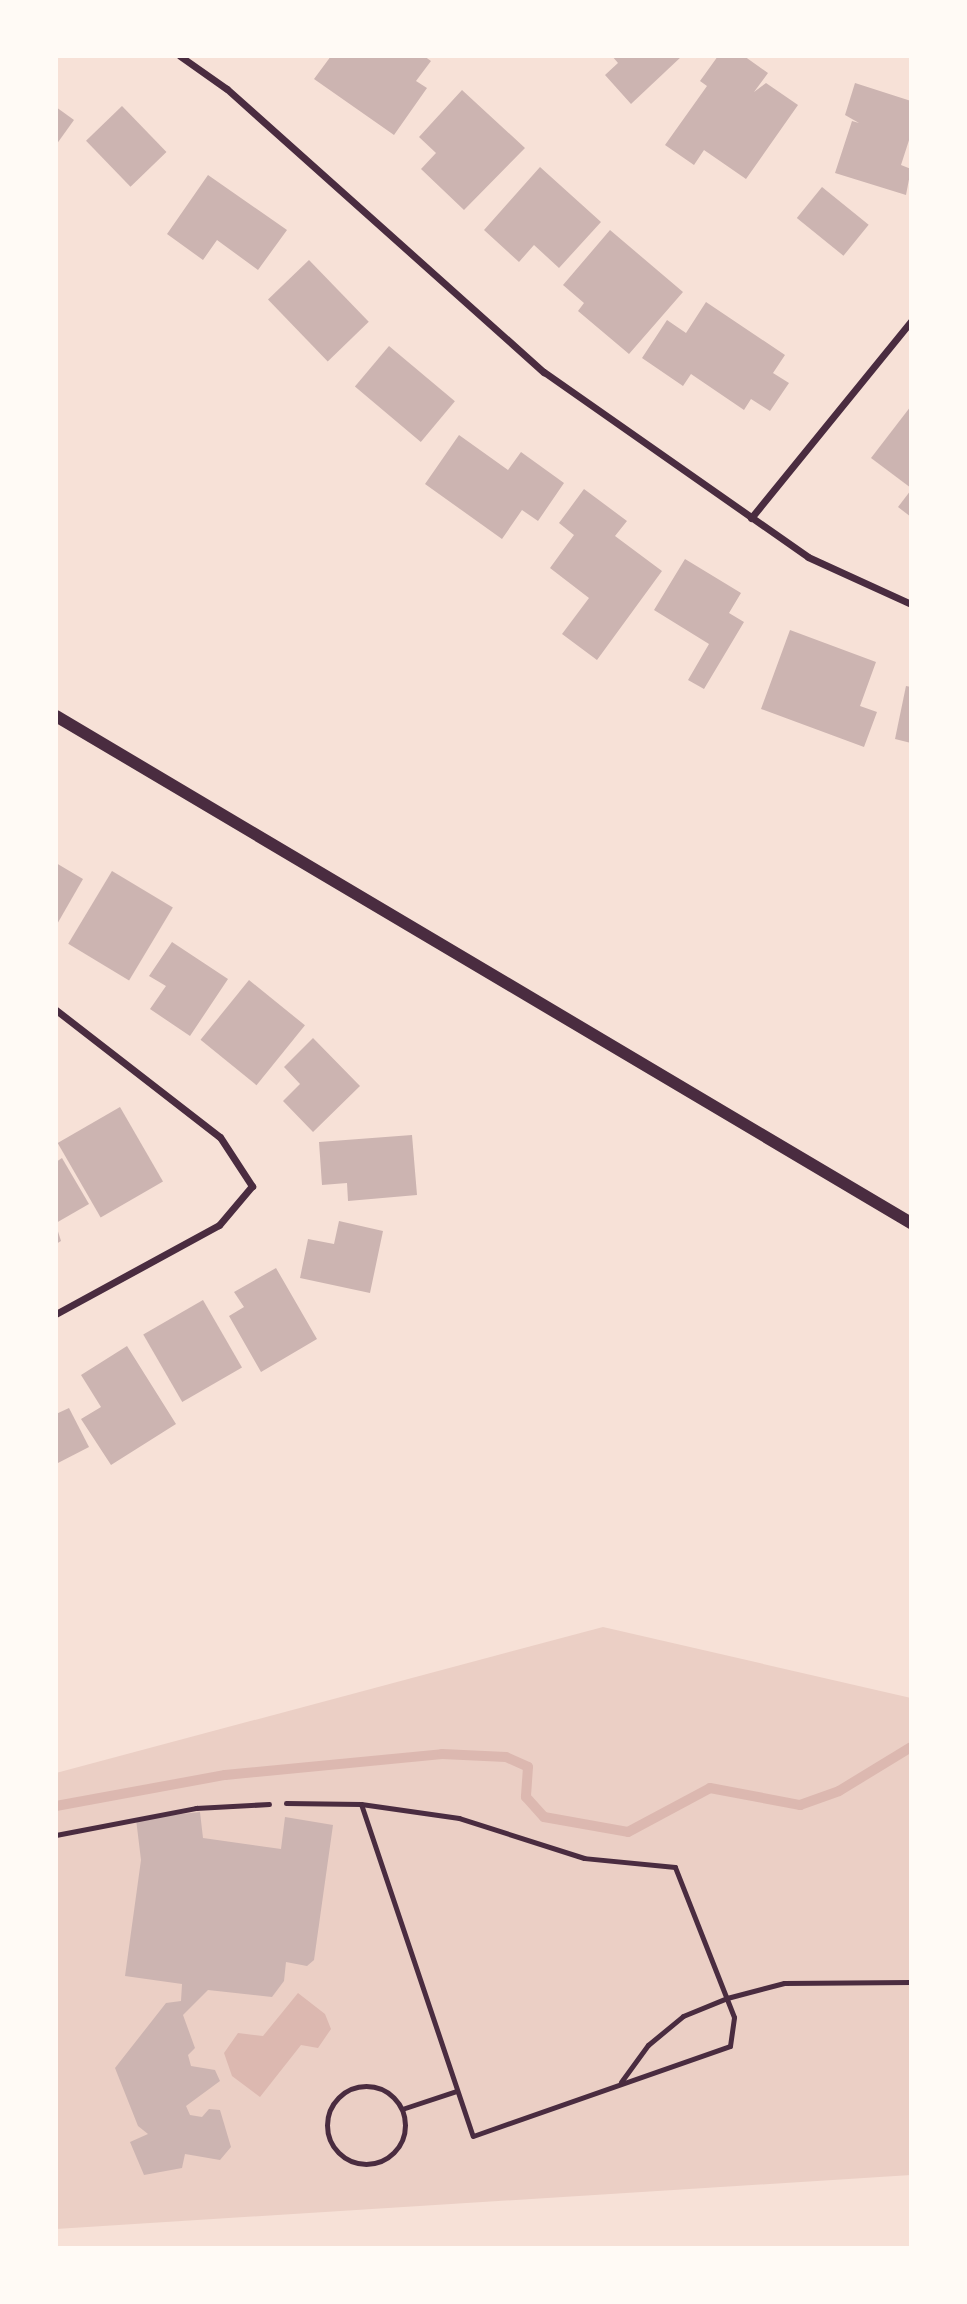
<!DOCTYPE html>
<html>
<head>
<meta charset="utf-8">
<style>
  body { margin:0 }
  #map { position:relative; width:967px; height:2304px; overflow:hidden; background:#f7e1d7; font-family:Mulish,sans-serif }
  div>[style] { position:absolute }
  .green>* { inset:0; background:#ebcfc5 }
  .water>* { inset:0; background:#dcb8b0 }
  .stream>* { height:10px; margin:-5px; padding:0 5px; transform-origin:5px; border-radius:5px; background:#dcb8b0 }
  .building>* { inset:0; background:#ccb4b1; transform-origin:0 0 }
  .path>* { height:4.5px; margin:-2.25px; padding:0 2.25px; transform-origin:2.25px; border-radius:2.25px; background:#4a2c40 }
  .service>* { height:5px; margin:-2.5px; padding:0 2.5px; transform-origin:2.5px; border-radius:2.5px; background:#4a2c40 }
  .service>.ring { margin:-2.5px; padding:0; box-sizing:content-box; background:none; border:5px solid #4a2c40; border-radius:50% }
  .minor>* { height:7px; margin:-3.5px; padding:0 3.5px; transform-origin:3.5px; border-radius:3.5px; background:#4a2c40 }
  .tertiary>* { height:12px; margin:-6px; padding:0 6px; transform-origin:6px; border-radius:6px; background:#4a2c40 }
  span { translate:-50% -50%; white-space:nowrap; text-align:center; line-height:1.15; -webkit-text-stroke:7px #fffaf5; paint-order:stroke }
  .frame { position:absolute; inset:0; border:58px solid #fffaf5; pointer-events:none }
</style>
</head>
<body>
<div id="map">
  <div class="green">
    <i style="clip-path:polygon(603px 1627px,911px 1698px,911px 2175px,56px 2229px,56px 1773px)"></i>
  </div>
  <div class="water">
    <i style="clip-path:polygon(298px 1993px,325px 2014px,331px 2029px,318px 2048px,301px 2045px,260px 2097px,232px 2076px,224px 2053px,238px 2033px,263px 2036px)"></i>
  </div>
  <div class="stream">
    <i style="left:56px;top:1806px;width:172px;rotate:-10.4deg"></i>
    <i style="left:225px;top:1775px;width:218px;rotate:-5.5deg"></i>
    <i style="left:442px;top:1754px;width:64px;rotate:2.7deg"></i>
    <i style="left:506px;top:1757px;width:24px;rotate:24deg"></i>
    <i style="left:528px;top:1767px;width:30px;rotate:94deg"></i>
    <i style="left:526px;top:1797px;width:27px;rotate:48deg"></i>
    <i style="left:544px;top:1817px;width:85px;rotate:10.1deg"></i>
    <i style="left:628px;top:1832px;width:93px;rotate:-28.2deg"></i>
    <i style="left:710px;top:1788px;width:92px;rotate:10.7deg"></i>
    <i style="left:800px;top:1805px;width:41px;rotate:-19.7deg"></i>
    <i style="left:839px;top:1791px;width:84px;rotate:-31.4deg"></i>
  </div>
  <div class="building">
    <i style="clip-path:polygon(331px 56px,424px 56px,431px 61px,416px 81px,427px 88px,394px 135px,314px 79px)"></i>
    <i style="clip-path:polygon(612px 56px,682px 56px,631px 104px,605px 75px,618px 63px)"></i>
    <i style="clip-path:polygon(718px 56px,744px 56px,768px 73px,754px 92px,766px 83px,798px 105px,746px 179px,704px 150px,694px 165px,665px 145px,707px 86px,700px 81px)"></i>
    <i style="clip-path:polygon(855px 83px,911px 101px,911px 134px,901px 165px,911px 169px,906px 195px,835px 173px,852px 121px,859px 123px,845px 115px)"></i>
    <i style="clip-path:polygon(462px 90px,525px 148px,464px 210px,421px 169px,436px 153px,419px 137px)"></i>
    <i style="left:122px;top:106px;width:64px;height:50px;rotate:46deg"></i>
    <i style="clip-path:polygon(56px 107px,74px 120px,56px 145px)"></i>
    <i style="clip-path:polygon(540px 167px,601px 222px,559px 268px,534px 245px,519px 262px,484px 230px)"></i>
    <i style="clip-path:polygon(208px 175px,287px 230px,258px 270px,217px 240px,203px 260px,167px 234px)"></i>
    <i style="left:822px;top:187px;width:60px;height:40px;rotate:39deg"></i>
    <i style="clip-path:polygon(610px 230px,683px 292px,629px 354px,578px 311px,584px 303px,563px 285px)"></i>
    <i style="left:309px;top:260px;width:86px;height:57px;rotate:46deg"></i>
    <i style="clip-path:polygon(706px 302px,785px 355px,773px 373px,789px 383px,770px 411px,751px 399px,744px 410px,691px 374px,683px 386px,642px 358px,667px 320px,686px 333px)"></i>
    <i style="left:389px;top:346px;width:86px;height:53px;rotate:40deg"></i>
    <i style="clip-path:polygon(911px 406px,911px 488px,871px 458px)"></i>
    <i style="clip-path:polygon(459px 435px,508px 470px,521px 452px,564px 483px,538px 521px,522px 510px,502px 539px,425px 484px)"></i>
    <i style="clip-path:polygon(584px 489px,627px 521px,615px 536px,662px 571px,597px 660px,562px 634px,589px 598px,550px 568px,574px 535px,559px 523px)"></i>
    <i style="clip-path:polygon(911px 490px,911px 517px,898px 507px)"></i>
    <i style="clip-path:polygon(685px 559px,741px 593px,729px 613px,744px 622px,704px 689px,688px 680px,709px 644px,654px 610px)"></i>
    <i style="clip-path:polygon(790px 630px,876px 662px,860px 706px,877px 712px,864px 747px,761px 709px)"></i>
    <i style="clip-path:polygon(906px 686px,911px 687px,911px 743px,895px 739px)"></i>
    <i style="clip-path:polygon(56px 863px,83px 879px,56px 926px)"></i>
    <i style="left:112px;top:871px;width:71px;height:85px;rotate:31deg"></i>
    <i style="clip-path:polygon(172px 942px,228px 979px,190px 1036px,150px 1009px,166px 986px,149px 976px)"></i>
    <i style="left:249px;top:980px;width:72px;height:77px;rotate:39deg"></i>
    <i style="clip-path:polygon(313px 1038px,360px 1086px,313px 1132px,283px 1101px,300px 1084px,284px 1067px)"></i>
    <i style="left:120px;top:1107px;width:86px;height:72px;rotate:60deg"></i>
    <i style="clip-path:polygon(412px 1135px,417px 1195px,348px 1201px,347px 1183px,322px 1185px,319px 1142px)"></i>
    <i style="clip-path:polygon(62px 1158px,89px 1204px,56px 1223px,56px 1162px)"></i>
    <i style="clip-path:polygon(339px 1221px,383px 1231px,370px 1293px,300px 1278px,308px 1239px,334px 1244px)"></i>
    <i style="clip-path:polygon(56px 1225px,61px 1241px,56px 1244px)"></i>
    <i style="clip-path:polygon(276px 1268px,317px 1339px,261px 1372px,229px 1316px,244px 1307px,234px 1292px)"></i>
    <i style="left:203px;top:1300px;width:78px;height:69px;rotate:60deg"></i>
    <i style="clip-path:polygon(127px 1346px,176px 1424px,111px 1465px,81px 1419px,101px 1407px,81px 1375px)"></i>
    <i style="clip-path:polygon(69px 1408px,89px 1447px,56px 1464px,56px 1414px)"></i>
    <i style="clip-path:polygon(200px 1812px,203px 1838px,281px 1849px,285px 1817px,333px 1825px,314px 1960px,307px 1966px,286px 1962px,284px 1981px,272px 1997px,208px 1990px,183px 2015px,195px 2048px,188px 2055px,191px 2066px,215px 2070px,220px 2081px,186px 2106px,190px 2115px,202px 2117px,209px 2109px,220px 2110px,231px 2147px,220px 2160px,185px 2154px,182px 2168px,144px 2175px,130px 2142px,148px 2134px,138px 2126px,115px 2068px,166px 2003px,181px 2001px,182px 1984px,125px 1976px,141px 1860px,136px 1819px)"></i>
  </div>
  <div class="path">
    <i style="left:56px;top:1835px;width:143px;rotate:-10.9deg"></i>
    <i style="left:196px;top:1808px;width:73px;rotate:-3.1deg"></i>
  </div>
  <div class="service">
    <i style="left:286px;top:1803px;width:75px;rotate:0.8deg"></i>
    <i style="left:361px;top:1804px;width:350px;rotate:71.4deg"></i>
    <i style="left:473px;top:2136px;width:272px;rotate:-19.3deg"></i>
    <i style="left:730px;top:2046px;width:29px;rotate:-82deg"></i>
    <i style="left:734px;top:2017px;width:161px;rotate:-111.5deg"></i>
    <i style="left:675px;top:1867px;width:91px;rotate:-174.4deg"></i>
    <i style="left:584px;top:1858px;width:131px;rotate:-162.3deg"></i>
    <i style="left:459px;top:1818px;width:99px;rotate:-171.9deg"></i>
    <i style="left:621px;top:2082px;width:46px;rotate:-53.9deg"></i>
    <i style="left:648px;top:2045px;width:45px;rotate:-39.6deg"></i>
    <i style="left:683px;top:2016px;width:48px;rotate:-22.2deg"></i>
    <i style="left:727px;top:1998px;width:59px;rotate:-14.7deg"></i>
    <i style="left:784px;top:1983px;width:127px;rotate:-0.5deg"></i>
    <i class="ring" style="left:327px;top:2086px;width:73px;height:73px"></i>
    <i style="left:402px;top:2109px;width:57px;rotate:-18.4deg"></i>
  </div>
  <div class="minor">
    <i style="left:180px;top:56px;width:57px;rotate:35.1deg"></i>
    <i style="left:227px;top:89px;width:425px;rotate:41.8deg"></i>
    <i style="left:544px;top:372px;width:322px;rotate:35deg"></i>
    <i style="left:808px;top:557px;width:113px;rotate:24.5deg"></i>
    <i style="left:751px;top:518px;width:254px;rotate:-50.9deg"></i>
    <i style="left:56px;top:1010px;width:207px;rotate:37.8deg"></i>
    <i style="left:220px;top:1137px;width:59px;rotate:56.9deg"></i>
    <i style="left:252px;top:1186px;width:51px;rotate:130.2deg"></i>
    <i style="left:219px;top:1225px;width:186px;rotate:151.4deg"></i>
  </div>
  <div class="tertiary">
    <i style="left:56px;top:716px;width:994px;rotate:30.67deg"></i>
  </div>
  <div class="frame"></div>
</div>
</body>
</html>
